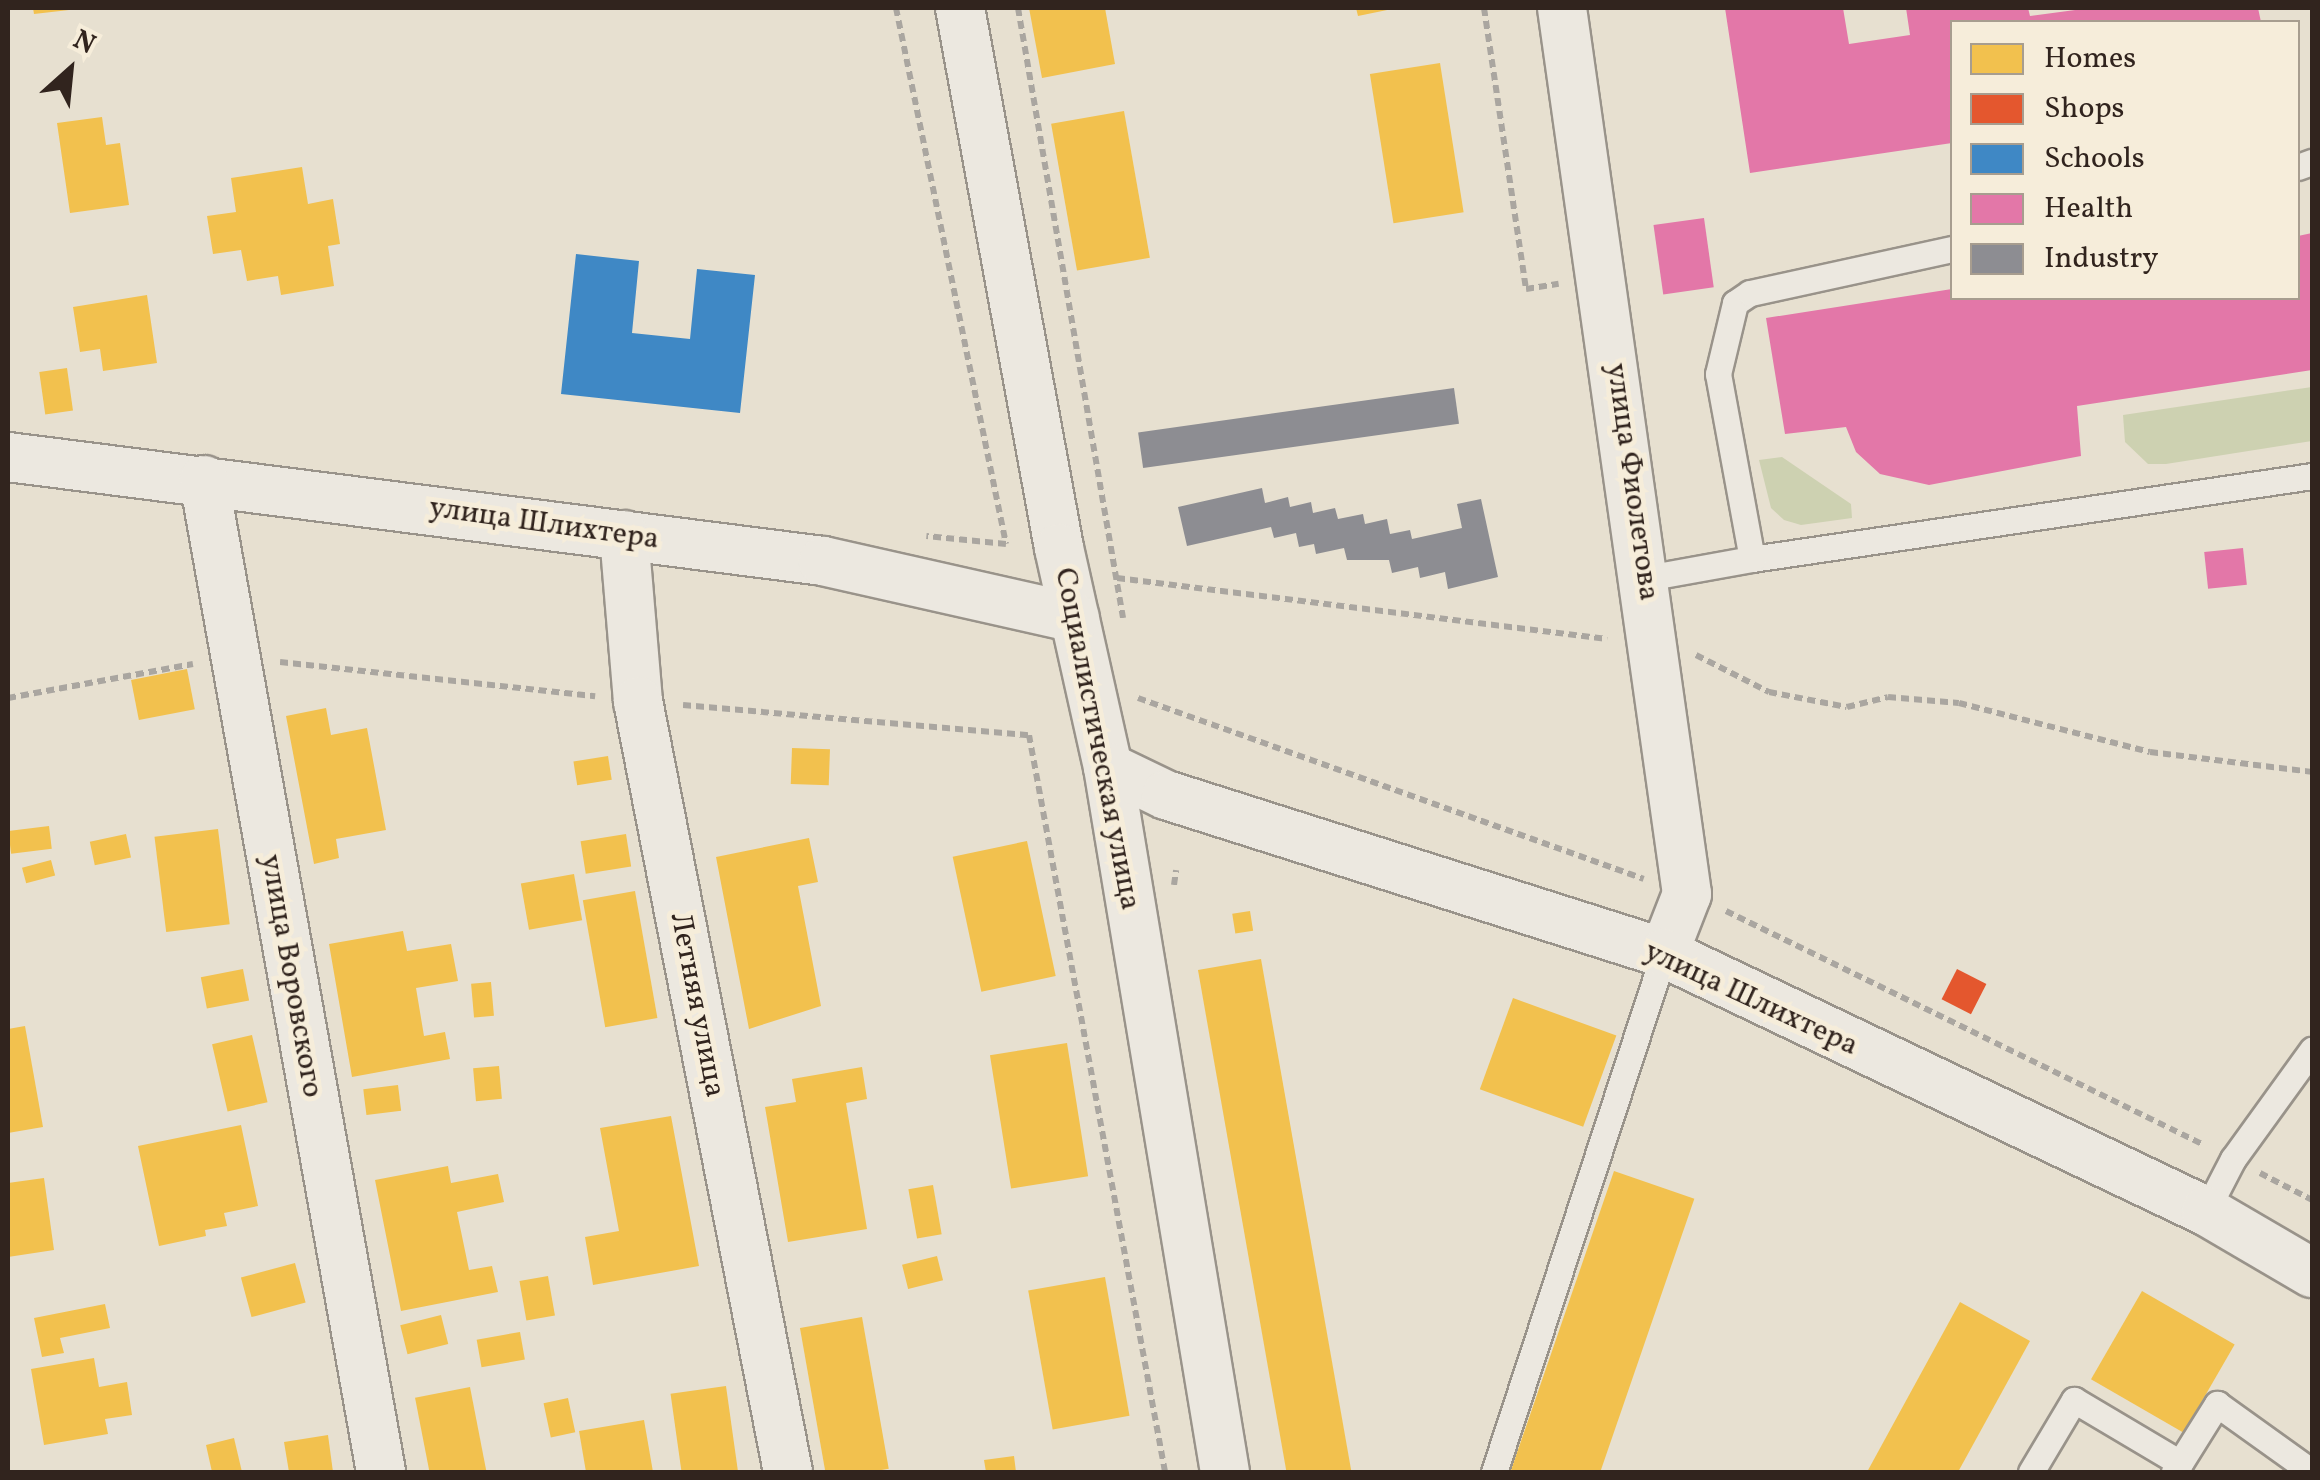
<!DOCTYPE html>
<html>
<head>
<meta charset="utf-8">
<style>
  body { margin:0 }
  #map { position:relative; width:2320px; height:1480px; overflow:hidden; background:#e7e0d0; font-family:Vollkorn,serif }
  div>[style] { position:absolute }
  .green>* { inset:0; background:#cdd1b1 }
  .homes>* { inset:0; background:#f2c14e; transform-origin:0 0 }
  .shops>* { inset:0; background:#e4572e; transform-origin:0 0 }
  .schools>* { inset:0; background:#3f88c5 }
  .health>* { inset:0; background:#e377a8; transform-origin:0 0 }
  .industry>* { inset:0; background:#8d8d92; transform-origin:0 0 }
  .path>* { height:6px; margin-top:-3px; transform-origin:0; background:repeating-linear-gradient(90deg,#aaa6a0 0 8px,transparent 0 13px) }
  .roads { filter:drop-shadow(2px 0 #99938a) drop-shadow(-2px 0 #99938a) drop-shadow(0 2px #99938a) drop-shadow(0 -2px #99938a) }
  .service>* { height:25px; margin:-12.5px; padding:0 12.5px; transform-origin:12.5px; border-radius:12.5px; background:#ece8e0 }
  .minor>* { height:48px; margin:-24px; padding:0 24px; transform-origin:24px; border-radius:24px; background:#ece8e0 }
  span { translate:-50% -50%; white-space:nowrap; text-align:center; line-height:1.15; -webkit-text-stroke:10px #f6edda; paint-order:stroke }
  .street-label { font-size:30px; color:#31241e }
  .frame { position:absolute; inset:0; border:10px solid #31241e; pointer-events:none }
  .legend { position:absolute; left:1950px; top:20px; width:350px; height:280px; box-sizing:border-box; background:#f6edda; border:2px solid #a79d8f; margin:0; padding:12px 18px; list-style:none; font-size:30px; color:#31241e }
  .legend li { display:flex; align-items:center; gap:20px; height:50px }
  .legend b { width:50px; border:2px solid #a79d8f }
  .north { position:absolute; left:20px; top:20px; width:100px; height:100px; -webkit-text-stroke:8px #f6edda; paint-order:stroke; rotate:27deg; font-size:28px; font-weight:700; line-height:40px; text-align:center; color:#31241e }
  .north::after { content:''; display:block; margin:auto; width:35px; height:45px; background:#31241e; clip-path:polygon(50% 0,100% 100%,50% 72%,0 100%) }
</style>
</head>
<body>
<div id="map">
  <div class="green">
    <i style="clip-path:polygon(2312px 387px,2312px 441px,2166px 464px,2148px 464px,2125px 442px,2123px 415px)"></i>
    <i style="clip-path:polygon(1782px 457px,1851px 504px,1852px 518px,1801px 525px,1784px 520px,1771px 508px,1759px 460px)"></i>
  </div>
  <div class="homes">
    <i style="clip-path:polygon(33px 8px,69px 8px,69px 10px,34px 14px)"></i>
    <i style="clip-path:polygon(1029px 8px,1105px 8px,1115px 64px,1042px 78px)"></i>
    <i style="clip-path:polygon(1356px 8px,1392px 8px,1392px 9px,1358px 16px)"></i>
    <i style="left:1440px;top:63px;width:151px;height:71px;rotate:81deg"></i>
    <i style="left:1124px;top:111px;width:149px;height:74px;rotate:80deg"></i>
    <i style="clip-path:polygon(102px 117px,106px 145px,120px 143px,129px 205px,70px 213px,57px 123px)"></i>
    <i style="clip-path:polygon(302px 167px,308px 204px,333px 199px,340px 244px,328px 246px,334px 286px,281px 295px,278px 276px,247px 281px,241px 250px,213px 254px,207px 216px,236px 212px,231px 178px)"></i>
    <i style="clip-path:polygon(147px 295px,157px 363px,103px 371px,100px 349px,80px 352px,73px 307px)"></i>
    <i style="left:67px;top:368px;width:43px;height:28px;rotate:82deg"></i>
    <i style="left:187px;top:669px;width:41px;height:57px;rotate:79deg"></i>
    <i style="clip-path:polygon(326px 708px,331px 735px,367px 728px,386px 830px,336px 839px,339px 858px,314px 864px,286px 716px)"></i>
    <i style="left:792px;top:748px;width:38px;height:36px;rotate:2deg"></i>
    <i style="left:608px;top:756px;width:24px;height:35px;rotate:81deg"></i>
    <i style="left:49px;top:826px;width:23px;height:41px;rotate:83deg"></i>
    <i style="left:218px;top:829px;width:96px;height:64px;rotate:83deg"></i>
    <i style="left:126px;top:834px;width:24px;height:37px;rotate:78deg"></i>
    <i style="left:626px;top:834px;width:33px;height:46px;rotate:81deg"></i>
    <i style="clip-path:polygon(809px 838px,818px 882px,798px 886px,821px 1006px,749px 1029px,716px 857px)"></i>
    <i style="left:1027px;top:841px;width:138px;height:76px;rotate:78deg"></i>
    <i style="left:51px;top:860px;width:16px;height:30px;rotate:75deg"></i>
    <i style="left:574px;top:874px;width:47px;height:54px;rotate:80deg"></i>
    <i style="left:635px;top:891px;width:129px;height:53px;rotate:80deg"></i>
    <i style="left:1250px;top:911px;width:20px;height:18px;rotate:81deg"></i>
    <i style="clip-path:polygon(403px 931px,407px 951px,451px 944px,458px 981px,416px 988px,424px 1036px,445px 1032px,450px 1059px,352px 1077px,329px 944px)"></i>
    <i style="left:1261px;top:959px;width:520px;height:64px;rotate:80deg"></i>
    <i style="left:243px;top:969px;width:32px;height:43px;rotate:79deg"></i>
    <i style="left:491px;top:982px;width:34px;height:20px;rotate:85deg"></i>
    <i style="left:1513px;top:998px;width:110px;height:97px;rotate:20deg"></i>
    <i style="clip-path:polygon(25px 1026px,43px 1127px,8px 1133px,8px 1029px)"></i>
    <i style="left:252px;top:1035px;width:69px;height:41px;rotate:77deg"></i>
    <i style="left:1067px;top:1043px;width:135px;height:78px;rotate:81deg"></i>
    <i style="left:499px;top:1066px;width:33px;height:26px;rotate:85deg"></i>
    <i style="clip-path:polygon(862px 1067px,867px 1099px,846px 1103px,867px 1229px,788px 1242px,765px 1107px,796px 1102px,792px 1079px)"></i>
    <i style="left:398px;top:1085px;width:26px;height:35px;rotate:83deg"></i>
    <i style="clip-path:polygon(671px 1116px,699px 1266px,593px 1285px,585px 1237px,619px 1231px,600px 1128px)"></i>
    <i style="clip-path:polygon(241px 1125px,258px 1206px,224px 1213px,227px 1226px,205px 1230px,206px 1236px,159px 1246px,138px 1146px)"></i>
    <i style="clip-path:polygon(448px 1166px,451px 1183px,498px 1174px,504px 1202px,457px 1212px,469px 1270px,492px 1266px,498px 1292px,401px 1311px,375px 1180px)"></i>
    <i style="left:1614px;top:1171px;width:85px;height:318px;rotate:19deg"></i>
    <i style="clip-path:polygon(44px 1178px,54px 1250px,8px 1257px,8px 1183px)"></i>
    <i style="left:933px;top:1185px;width:50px;height:25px;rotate:80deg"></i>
    <i style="left:937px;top:1256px;width:25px;height:36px;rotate:76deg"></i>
    <i style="left:295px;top:1263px;width:41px;height:56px;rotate:75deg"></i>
    <i style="left:548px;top:1276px;width:40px;height:29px;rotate:80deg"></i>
    <i style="left:1105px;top:1277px;width:141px;height:78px;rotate:80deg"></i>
    <i style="left:2142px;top:1291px;width:107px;height:102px;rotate:30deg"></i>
    <i style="clip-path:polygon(1960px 1302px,2030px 1341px,1958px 1472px,1867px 1472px)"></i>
    <i style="clip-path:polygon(105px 1304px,110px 1328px,60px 1338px,64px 1353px,42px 1357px,34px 1318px)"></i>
    <i style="left:441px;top:1315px;width:30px;height:42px;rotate:76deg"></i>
    <i style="left:862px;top:1317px;width:154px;height:63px;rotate:80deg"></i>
    <i style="left:520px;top:1332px;width:28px;height:44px;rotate:80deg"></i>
    <i style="clip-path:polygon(94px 1358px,99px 1387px,127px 1382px,132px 1415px,105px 1419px,108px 1434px,44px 1445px,31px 1369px)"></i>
    <i style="left:726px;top:1386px;width:87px;height:56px;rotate:82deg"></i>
    <i style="left:470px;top:1387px;width:86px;height:56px;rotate:79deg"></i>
    <i style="left:568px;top:1398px;width:35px;height:25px;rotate:78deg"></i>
    <i style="clip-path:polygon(644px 1420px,653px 1472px,586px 1472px,579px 1431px)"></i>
    <i style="clip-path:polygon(328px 1435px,333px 1472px,289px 1472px,284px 1442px)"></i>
    <i style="clip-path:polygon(234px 1438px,242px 1472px,212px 1472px,206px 1445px)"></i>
    <i style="clip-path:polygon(1014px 1456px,1016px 1472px,986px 1472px,984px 1460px)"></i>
  </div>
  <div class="shops">
    <i style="left:1957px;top:969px;width:33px;height:34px;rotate:27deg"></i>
  </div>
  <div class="schools">
    <i style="clip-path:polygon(576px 254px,639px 261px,632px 333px,690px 339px,697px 269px,755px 275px,740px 413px,561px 394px)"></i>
  </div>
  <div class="health">
    <i style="clip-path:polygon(1725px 8px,1843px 8px,1849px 44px,1910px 35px,1906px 8px,2028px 8px,2030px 16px,2090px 8px,2258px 8px,2261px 22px,1952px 22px,1952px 143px,1750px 173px)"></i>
    <i style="left:1704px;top:218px;width:70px;height:51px;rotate:82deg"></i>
    <i style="clip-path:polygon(2312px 233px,2312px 370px,2077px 406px,2081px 456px,1929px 485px,1880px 474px,1856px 452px,1846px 427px,1785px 434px,1766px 318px,1952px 289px,1952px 298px,2298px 298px,2298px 236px)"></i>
    <i style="left:2243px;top:548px;width:37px;height:39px;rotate:84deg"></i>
  </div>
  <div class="industry">
    <i style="left:1454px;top:388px;width:36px;height:319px;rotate:82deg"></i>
    <i style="clip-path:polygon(1262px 488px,1265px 503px,1288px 497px,1290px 507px,1311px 502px,1313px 513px,1335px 508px,1338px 519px,1363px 514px,1365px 524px,1387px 519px,1390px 534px,1410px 530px,1412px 539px,1462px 528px,1457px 504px,1481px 499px,1498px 577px,1448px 589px,1445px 572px,1420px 578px,1418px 567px,1392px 573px,1389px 560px,1347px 560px,1344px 548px,1316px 554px,1314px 544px,1299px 547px,1296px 533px,1274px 538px,1271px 527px,1187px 546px,1178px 507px)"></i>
  </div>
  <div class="path">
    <i style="left:896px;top:8px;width:547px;rotate:78.4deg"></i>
    <i style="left:1006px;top:544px;width:80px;rotate:-174.3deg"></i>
    <i style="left:1018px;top:8px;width:619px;rotate:80.23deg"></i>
    <i style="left:1484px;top:8px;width:284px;rotate:81.5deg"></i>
    <i style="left:1526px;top:289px;width:33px;rotate:-9deg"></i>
    <i style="left:1117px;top:578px;width:494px;rotate:7.1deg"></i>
    <i style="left:1696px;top:655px;width:82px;rotate:26.9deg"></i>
    <i style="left:1769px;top:692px;width:79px;rotate:10.9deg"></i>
    <i style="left:1847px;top:707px;width:42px;rotate:-13.7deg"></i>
    <i style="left:1888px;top:697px;width:71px;rotate:4.8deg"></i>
    <i style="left:1959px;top:703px;width:197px;rotate:14.4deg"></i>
    <i style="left:2150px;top:752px;width:163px;rotate:7deg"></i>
    <i style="left:280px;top:662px;width:317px;rotate:6.2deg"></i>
    <i style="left:8px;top:698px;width:188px;rotate:-10.4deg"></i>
    <i style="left:1138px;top:698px;width:537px;rotate:19.68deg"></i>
    <i style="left:683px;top:705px;width:347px;rotate:5deg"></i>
    <i style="left:1029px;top:735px;width:749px;rotate:79.54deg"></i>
    <i style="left:1174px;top:885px;width:15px;rotate:-82deg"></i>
    <i style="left:1726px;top:911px;width:532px;rotate:26.08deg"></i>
    <i style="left:2260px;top:1173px;width:59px;rotate:27.4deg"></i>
  </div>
  <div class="roads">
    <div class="service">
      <i style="left:2298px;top:167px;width:15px;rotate:-20deg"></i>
      <i style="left:1752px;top:559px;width:566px;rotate:-8.43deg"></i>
      <i style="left:1646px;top:578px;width:108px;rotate:-10.2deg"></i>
      <i style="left:1752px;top:559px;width:188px;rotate:-100.4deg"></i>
      <i style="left:1718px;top:374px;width:73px;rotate:-76.5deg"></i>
      <i style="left:1735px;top:303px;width:18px;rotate:-34deg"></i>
      <i style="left:1750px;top:293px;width:207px;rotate:-12.3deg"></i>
      <i style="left:2206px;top:1211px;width:59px;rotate:-62.6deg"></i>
      <i style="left:2233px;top:1159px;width:135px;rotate:-54.1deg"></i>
      <i style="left:2180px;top:1463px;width:70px;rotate:-57.9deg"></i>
      <i style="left:2217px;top:1404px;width:117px;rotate:35.6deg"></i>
      <i style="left:1494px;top:1472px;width:546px;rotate:-71.86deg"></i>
      <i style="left:2031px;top:1472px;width:84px;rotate:-59.2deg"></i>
      <i style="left:2074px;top:1400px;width:123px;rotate:30.7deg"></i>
      <i style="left:2180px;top:1463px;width:11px;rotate:124deg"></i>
    </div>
    <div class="minor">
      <i style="left:960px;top:8px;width:549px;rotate:79.61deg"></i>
      <i style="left:1059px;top:548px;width:224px;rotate:77.4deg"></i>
      <i style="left:1108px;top:767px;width:715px;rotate:80.58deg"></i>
      <i style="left:1562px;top:8px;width:895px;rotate:81.97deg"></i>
      <i style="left:1687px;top:894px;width:63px;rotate:111.3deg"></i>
      <i style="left:8px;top:457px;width:822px;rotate:7.27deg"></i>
      <i style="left:823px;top:561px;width:258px;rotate:12.7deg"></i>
      <i style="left:204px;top:480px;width:1008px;rotate:79.88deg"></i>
      <i style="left:624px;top:535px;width:167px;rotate:85.2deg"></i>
      <i style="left:638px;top:701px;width:785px;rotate:78.99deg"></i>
      <i style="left:1108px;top:767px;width:64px;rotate:25.8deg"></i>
      <i style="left:1166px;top:795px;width:522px;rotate:17.6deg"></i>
      <i style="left:1664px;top:953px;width:600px;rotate:25.46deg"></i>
      <i style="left:2206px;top:1211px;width:123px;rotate:30.3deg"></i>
    </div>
  </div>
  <div class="street-label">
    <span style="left:1632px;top:482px;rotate:82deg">улица Фиолетова</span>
    <span style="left:544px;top:524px;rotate:8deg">улица Шлихтера</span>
    <span style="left:1097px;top:739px;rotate:79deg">Социалистическая улица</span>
    <span style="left:291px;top:976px;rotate:80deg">улица Воровского</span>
    <span style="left:1751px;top:999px;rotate:25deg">улица Шлихтера</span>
    <span style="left:697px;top:1005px;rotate:79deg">Летняя улица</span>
  </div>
  <div class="frame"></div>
  <ul class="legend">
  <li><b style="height:28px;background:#f2c14e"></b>Homes</li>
  <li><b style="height:28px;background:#e4572e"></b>Shops</li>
  <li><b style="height:28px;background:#3f88c5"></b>Schools</li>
  <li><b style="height:28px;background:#e377a8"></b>Health</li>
  <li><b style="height:28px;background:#8d8d92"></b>Industry</li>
  </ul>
  <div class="north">N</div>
</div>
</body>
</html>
